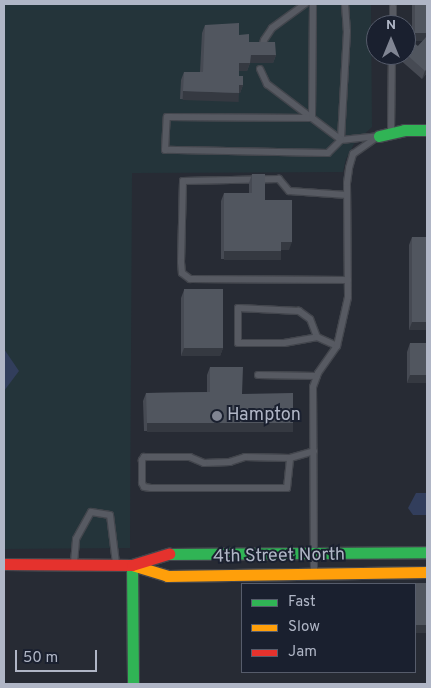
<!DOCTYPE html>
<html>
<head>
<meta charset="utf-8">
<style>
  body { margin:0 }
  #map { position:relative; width:431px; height:688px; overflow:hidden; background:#272b34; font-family:Overpass,sans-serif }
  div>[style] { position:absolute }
  .green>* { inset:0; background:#24343a }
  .water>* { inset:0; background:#323e5c }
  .roads { filter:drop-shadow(1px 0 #43464d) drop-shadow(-1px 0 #43464d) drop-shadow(0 1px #43464d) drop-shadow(0 -1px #43464d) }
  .lane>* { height:6px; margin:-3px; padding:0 3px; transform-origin:3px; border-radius:3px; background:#575a62 }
  .fast>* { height:11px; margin:-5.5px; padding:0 5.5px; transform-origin:5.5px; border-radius:5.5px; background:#30b455 }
  .slow>* { height:11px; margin:-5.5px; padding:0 5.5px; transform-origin:5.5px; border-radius:5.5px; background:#ff9f0a }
  .jam>* { height:11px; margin:-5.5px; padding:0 5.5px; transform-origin:5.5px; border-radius:5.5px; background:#e5322d }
  .wall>* { inset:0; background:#464a53 }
  .shaded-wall>* { inset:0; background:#353941; transform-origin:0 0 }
  .building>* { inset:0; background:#51565f; transform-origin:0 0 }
  .dots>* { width:14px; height:14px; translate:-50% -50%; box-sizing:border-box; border:2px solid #1a202f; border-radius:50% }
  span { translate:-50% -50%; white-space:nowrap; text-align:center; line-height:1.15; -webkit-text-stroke:4px #1a202f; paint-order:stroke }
  .poi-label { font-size:18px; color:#b0b6c6 }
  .left { translate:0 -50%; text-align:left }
  .street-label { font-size:18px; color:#b0b6c6 }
  .frame { position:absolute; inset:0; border:5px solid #b0b6c6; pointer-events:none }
  .legend { position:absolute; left:241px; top:583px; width:175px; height:90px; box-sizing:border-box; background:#1a202f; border:1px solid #565c6b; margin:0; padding:6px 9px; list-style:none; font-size:15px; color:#b0b6c6 }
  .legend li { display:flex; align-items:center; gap:10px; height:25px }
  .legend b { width:25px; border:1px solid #565c6b }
  .north { position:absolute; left:366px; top:15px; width:50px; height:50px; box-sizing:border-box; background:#1a202f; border:1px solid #565c6b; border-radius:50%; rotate:0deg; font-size:14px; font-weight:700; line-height:20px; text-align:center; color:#b0b6c6 }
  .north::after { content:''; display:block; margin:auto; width:18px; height:22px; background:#808593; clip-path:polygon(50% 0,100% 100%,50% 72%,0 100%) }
  .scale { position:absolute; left:15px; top:650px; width:82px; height:22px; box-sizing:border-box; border:2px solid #b0b6c6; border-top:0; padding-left:6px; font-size:15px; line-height:18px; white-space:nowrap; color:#b0b6c6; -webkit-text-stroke:4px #1a202f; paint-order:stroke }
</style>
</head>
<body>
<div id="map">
  <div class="green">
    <i style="clip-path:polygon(4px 4px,371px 4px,372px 127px,354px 144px,346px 159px,343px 172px,132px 173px,130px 548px,4px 549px)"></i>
  </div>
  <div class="water">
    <i style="clip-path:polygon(4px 349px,19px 371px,4px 391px)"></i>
    <i style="clip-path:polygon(416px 493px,427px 493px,427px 515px,413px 515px,408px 508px)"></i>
  </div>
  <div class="roads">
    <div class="lane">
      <i style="left:345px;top:4px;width:27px;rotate:86deg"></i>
      <i style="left:347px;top:31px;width:109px;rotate:93.2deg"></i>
      <i style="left:341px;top:140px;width:37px;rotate:-6deg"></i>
      <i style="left:393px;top:25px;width:18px;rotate:-90deg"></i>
      <i style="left:261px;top:50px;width:10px;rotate:-73deg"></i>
      <i style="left:264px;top:40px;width:14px;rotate:-56deg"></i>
      <i style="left:272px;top:28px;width:41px;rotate:-36deg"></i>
      <i style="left:260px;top:69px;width:17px;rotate:65deg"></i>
      <i style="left:267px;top:84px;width:56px;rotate:37.1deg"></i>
      <i style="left:312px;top:118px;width:36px;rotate:37deg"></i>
      <i style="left:341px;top:140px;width:18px;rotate:135deg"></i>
      <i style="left:328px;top:153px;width:163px;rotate:-178.9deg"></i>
      <i style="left:165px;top:150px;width:33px;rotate:-87deg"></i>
      <i style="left:167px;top:117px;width:145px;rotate:0.4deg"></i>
      <i style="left:312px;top:118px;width:114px;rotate:-89.5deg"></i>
      <i style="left:391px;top:132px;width:77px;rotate:-89.3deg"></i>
      <i style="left:347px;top:195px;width:58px;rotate:-176.1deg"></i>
      <i style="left:289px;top:191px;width:16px;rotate:-130deg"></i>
      <i style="left:279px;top:179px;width:96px;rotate:178.8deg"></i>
      <i style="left:183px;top:181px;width:81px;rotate:91.4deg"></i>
      <i style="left:181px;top:262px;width:11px;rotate:85deg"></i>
      <i style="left:182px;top:273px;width:10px;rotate:37deg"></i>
      <i style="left:190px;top:279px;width:158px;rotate:0.4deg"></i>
      <i style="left:317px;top:337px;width:19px;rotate:-111deg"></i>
      <i style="left:310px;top:319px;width:14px;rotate:-144deg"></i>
      <i style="left:299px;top:311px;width:61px;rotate:-177.2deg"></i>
      <i style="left:238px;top:308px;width:35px;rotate:90deg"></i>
      <i style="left:238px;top:343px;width:46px"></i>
      <i style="left:284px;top:343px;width:34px;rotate:-10deg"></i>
      <i style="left:317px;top:337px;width:22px;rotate:24deg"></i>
      <i style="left:258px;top:375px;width:59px;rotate:1deg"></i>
      <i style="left:290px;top:458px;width:45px;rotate:-178.7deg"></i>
      <i style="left:245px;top:457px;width:16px;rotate:162deg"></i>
      <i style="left:230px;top:462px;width:26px;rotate:178deg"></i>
      <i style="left:204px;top:463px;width:15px;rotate:-157deg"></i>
      <i style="left:190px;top:457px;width:46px;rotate:180deg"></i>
      <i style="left:144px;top:457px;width:4px;rotate:124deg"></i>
      <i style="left:142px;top:460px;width:23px;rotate:90deg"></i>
      <i style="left:142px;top:483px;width:4px;rotate:63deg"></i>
      <i style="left:144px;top:487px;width:7px;rotate:8deg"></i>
      <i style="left:151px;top:488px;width:136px"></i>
      <i style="left:287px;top:488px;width:30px;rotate:-84deg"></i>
      <i style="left:290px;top:458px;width:25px;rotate:-16deg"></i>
      <i style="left:74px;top:563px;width:24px;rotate:-85deg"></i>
      <i style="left:76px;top:539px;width:31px;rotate:-61deg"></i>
      <i style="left:91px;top:512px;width:19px;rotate:9deg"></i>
      <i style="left:110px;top:515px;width:48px;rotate:82.9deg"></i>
      <i style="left:314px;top:573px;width:186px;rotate:-90.3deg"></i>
      <i style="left:313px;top:387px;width:15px;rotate:-70deg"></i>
      <i style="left:318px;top:373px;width:33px;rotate:-55deg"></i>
      <i style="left:337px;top:346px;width:50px;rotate:-77.3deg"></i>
      <i style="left:348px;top:297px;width:114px;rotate:-90.5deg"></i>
      <i style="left:347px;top:183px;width:15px;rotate:-82deg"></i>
      <i style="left:349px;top:168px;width:15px;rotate:-74deg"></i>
      <i style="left:353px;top:154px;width:29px;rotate:-35deg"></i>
    </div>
    <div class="fast">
      <i style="left:379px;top:136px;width:26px;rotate:-13deg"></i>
      <i style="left:404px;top:130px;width:23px"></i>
      <i style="left:169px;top:554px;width:258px;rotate:-0.4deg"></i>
      <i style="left:132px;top:565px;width:119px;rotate:89.5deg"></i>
    </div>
    <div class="slow">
      <i style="left:132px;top:565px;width:37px;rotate:17deg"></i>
      <i style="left:167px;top:576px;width:260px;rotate:-0.9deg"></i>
    </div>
    <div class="jam">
      <i style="left:4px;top:564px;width:128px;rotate:0.4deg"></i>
      <i style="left:132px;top:565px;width:39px;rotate:-17deg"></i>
    </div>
  </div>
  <div class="wall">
    <i style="clip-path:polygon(412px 4px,427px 4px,427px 73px,422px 79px,398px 58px,399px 55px,406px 55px,406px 44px,418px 46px,423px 41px,412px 41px)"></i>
    <i style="clip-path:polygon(205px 25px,239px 35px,249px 42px,276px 55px,273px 63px,250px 63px,247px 71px,239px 71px,239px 76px,243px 85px,240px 93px,239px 93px,236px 101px,180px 99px,181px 80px,184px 72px,200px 72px,202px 33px)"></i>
    <i style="clip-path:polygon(252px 174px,265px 200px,289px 250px,281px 250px,278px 259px,221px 259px,221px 201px,224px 193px,249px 193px,249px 183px)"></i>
    <i style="clip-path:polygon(412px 237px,427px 330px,409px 330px,409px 245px)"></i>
    <i style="clip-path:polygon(184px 290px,223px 348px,220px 356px,181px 356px,181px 298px)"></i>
    <i style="clip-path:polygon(410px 343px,427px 343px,427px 383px,407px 383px,407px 352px)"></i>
    <i style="clip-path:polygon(210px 367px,242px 394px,290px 431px,144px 431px,143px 401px,146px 393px,207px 392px,207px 375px)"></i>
  </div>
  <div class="shaded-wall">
    <i style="clip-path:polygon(427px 32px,425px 41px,412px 41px,415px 33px)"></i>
    <i style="clip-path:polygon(251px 55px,276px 55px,273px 63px,250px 63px,247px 71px,236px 71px,239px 63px)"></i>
    <i style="clip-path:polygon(427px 68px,427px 73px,422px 79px,425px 71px)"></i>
    <i style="clip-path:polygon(239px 85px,243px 85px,240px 93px,236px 93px)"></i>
    <i style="left:183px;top:91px;width:56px;height:9px;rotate:2deg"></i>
    <i style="clip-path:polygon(281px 242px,292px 242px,289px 250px,278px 250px)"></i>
    <i style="left:224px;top:251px;width:57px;height:9px"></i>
    <i style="clip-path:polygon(412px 322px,427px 322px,427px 330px,409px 330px)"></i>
    <i style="clip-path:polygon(184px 348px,223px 348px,220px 356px,181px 356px)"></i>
    <i style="clip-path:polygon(410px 375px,427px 375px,427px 383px,407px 383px)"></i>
    <i style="left:147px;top:423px;width:146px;height:9px"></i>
    <i style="left:415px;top:625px;width:12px;height:8px"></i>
  </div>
  <div class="building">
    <i style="left:415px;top:4px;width:12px;height:29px"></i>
    <i style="clip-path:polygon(239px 23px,239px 35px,249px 34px,249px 42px,275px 42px,276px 55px,251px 55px,250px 63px,239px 63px,239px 76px,243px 76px,243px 85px,239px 85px,239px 93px,183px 91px,184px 72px,203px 72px,205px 25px)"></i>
    <i style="clip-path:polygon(427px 36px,427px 68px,425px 71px,406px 54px,406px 44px,410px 40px,418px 46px)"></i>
    <i style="clip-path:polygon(252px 174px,265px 174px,265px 200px,292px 200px,292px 242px,281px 242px,281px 251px,224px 251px,224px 193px,252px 193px)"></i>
    <i style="left:412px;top:237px;width:15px;height:85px"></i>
    <i style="left:223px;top:289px;width:59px;height:39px;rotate:90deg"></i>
    <i style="left:410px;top:343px;width:17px;height:32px"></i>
    <i style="clip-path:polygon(210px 367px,243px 367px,242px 394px,293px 393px,293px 423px,147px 423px,146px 393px,210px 392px)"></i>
    <i style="clip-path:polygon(309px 583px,427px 583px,427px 625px,415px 625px,415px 584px,307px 584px)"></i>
  </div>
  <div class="dots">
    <i style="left:217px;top:416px;background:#808593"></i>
  </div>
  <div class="poi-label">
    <span class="left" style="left:227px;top:416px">Hampton</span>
  </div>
  <div class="street-label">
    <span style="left:279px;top:557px;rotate:-1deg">4th Street North</span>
  </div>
  <div class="frame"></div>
  <ul class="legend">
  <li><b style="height:6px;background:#30b455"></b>Fast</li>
  <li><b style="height:6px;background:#ff9f0a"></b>Slow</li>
  <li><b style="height:6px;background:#e5322d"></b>Jam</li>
  </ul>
  <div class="north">N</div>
  <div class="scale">50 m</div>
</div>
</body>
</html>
